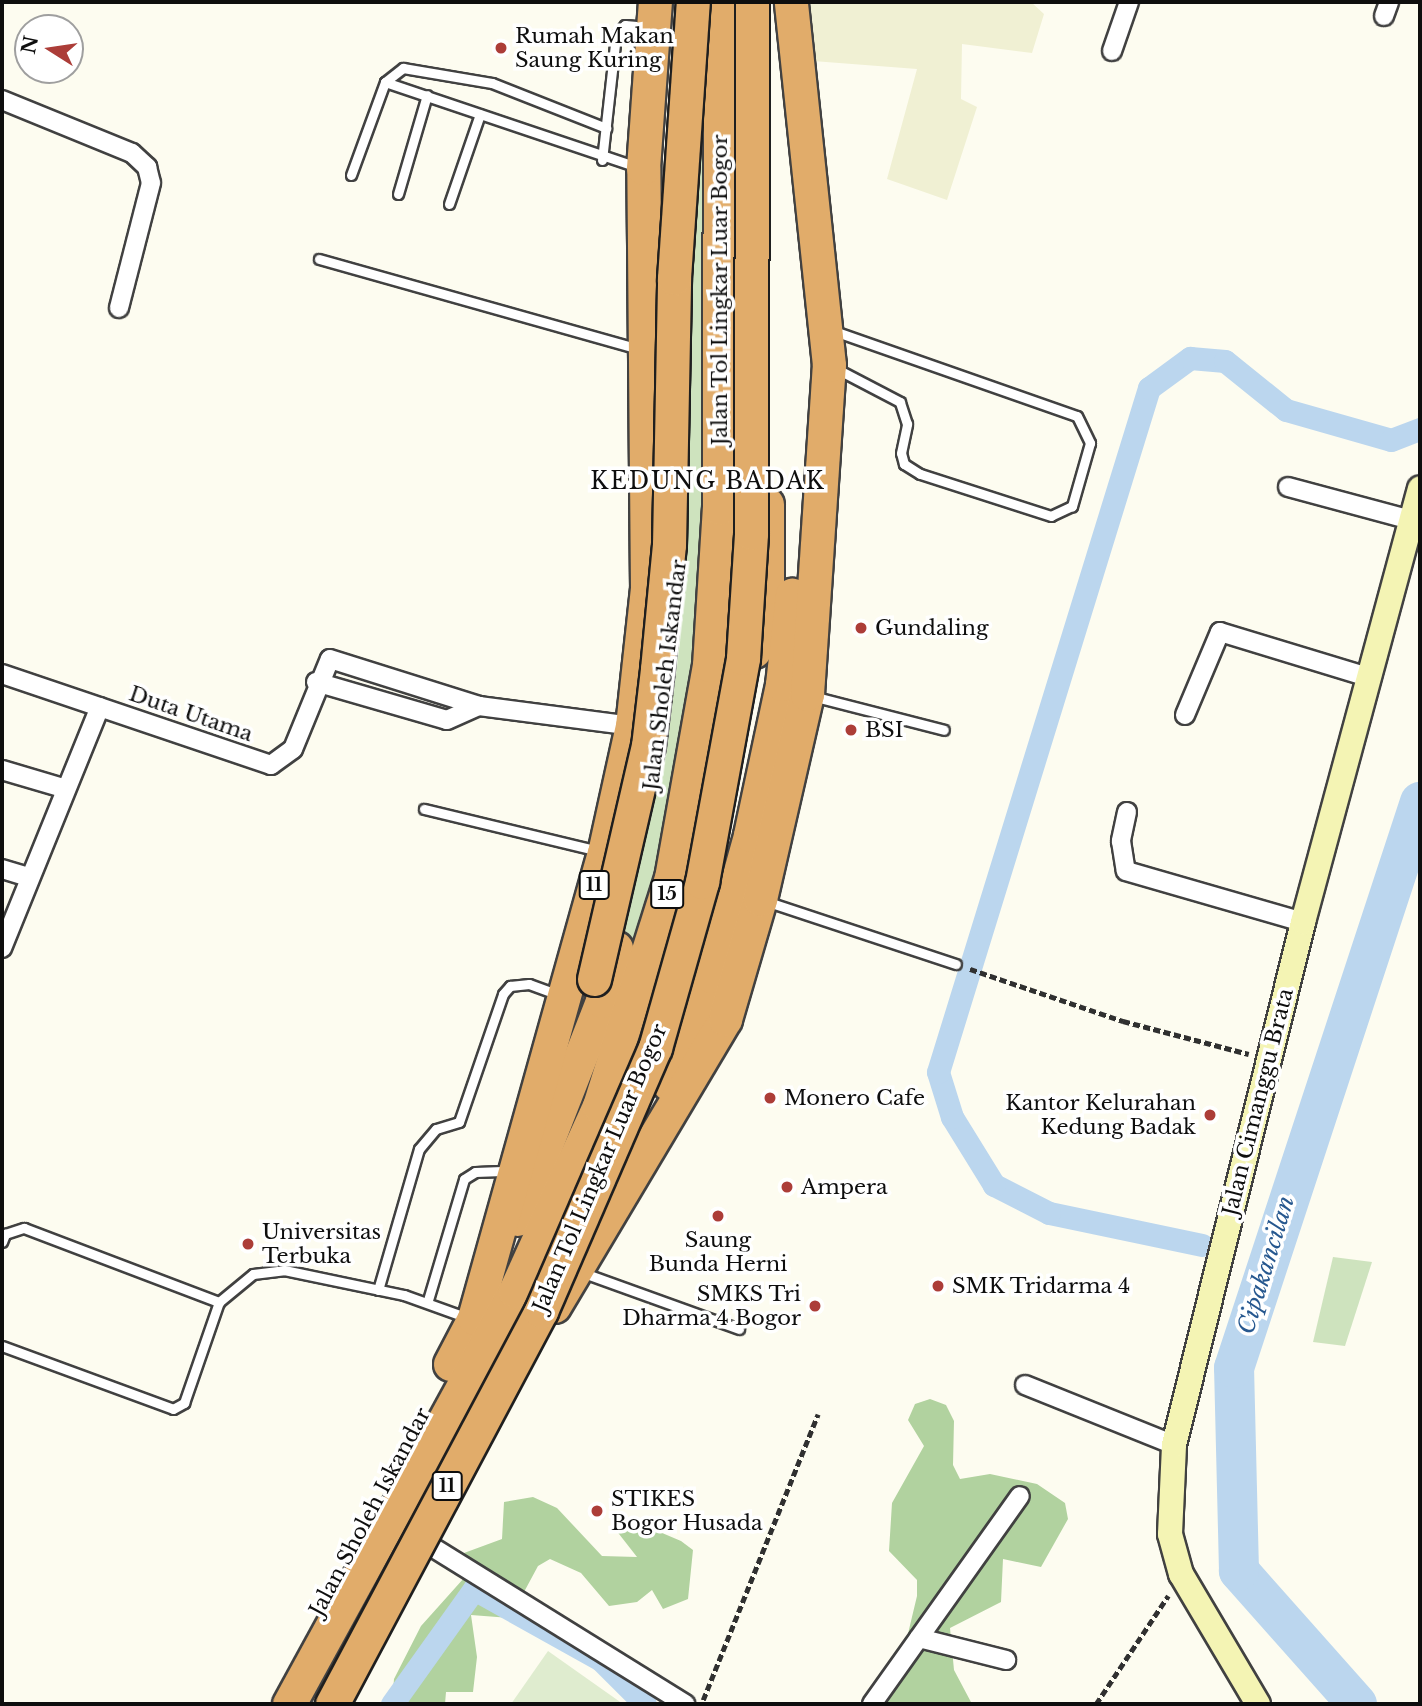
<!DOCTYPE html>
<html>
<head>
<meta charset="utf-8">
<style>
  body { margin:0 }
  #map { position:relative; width:1422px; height:1706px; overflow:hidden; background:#fdfcf0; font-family:"Libre Baskerville",serif }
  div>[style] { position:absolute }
  .farmland>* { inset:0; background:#f0f0d3 }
  .green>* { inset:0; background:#cee3be }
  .forest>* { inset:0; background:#b1d29f }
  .pitch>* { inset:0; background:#dfeccf }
  .canal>* { height:23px; margin:-11.5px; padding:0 11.5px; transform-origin:11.5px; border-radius:11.5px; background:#bbd6ee }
  .river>* { height:40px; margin:-20px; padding:0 20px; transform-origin:20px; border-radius:20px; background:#bbd6ee }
  .path>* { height:4.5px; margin-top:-2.25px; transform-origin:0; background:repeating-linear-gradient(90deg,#303030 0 7px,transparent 0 10.5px) }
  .roads { filter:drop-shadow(2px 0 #414141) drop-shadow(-2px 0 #414141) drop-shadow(0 2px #414141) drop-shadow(0 -2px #414141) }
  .lane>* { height:9px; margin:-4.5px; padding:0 4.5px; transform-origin:4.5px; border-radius:4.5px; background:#fff }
  .street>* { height:18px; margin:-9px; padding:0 9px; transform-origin:9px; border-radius:9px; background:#fff }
  .secondary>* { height:24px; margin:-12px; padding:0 12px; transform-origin:12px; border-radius:12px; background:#f4f4b4 }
  .highway>* { height:33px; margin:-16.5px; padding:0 16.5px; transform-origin:16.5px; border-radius:16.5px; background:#e1ac6a }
  .bridges { filter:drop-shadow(2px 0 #1f1f1f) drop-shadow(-2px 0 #1f1f1f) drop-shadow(0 2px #1f1f1f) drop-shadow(0 -2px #1f1f1f) }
  .highway-bridge>* { height:33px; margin:-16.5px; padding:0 16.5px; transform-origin:16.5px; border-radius:16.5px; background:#e1ac6a }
  .dots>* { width:19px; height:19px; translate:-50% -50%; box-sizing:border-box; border:4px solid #fff; border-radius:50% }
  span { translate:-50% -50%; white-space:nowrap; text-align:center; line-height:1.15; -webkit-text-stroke:7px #fff; paint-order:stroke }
  .shield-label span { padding:2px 5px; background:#fff; border:2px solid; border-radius:5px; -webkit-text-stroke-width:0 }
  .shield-label { font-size:19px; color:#0e0e0e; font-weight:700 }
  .poi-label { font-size:21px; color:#0e0e0e }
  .left { translate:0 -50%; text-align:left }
  .right { translate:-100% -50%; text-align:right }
  .street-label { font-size:21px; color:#0e0e0e }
  .neighbourhood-label { font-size:23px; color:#0e0e0e; letter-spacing:2px }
  .water-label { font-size:23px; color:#27588f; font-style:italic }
  .frame { position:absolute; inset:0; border:4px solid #0e0e0e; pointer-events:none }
  .north { position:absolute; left:14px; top:14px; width:70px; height:70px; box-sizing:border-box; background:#fff; border:2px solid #9f9f9f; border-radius:50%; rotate:282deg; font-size:19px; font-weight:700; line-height:28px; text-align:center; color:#0e0e0e }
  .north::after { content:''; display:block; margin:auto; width:24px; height:32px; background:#ac3d38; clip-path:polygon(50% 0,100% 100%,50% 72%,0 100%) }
</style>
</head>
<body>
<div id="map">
  <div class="farmland">
    <i style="clip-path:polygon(785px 2px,1031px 2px,1044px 14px,1032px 53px,962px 44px,961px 99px,977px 107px,947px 200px,887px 179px,917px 69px,787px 59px)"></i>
  </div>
  <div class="green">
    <i style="clip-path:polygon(750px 132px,743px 658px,640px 1082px,583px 1055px,687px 137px)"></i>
    <i style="clip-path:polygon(1333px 1257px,1372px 1262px,1345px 1346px,1313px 1342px)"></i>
  </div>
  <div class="forest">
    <i style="clip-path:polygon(930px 1399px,946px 1405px,954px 1421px,953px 1465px,960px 1479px,990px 1474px,1037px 1484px,1065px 1503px,1068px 1519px,1041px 1567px,1003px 1559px,1001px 1602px,950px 1628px,954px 1670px,972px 1704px,880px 1704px,879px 1684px,906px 1642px,917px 1596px,917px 1580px,889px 1551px,892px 1503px,924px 1446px,908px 1420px,915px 1404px)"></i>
    <i style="clip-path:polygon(533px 1497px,557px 1508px,602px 1556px,637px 1557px,612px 1525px,622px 1516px,681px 1541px,693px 1550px,688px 1599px,663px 1609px,652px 1590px,637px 1602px,609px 1606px,581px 1573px,550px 1559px,538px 1566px,510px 1618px,471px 1615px,477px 1657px,473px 1692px,446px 1692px,445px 1704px,392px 1704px,394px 1679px,421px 1626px,464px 1578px,464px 1553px,502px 1539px,504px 1502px)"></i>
  </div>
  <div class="pitch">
    <i style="clip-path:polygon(548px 1651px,623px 1704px,511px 1704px)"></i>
  </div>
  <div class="canal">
    <i style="left:1202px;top:1245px;width:156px;rotate:-168.2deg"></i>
    <i style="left:1049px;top:1213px;width:62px;rotate:-153deg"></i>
    <i style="left:994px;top:1185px;width:80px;rotate:-121.7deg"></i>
    <i style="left:952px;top:1117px;width:47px;rotate:-107.3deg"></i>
    <i style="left:938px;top:1072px;width:716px;rotate:-72.86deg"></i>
    <i style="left:1149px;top:388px;width:51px;rotate:-36.2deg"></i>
    <i style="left:1190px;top:358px;width:35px;rotate:5deg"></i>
    <i style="left:1225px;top:361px;width:78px;rotate:38.8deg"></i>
    <i style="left:1286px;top:410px;width:109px;rotate:15.9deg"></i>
    <i style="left:1391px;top:440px;width:31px;rotate:-21deg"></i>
    <i style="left:392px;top:1704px;width:141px;rotate:-54.5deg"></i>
    <i style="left:474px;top:1589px;width:145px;rotate:29.2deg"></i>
    <i style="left:601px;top:1660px;width:62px;rotate:45deg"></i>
  </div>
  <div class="river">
    <i style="left:1357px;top:1704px;width:178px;rotate:-131.6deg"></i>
    <i style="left:1239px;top:1571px;width:203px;rotate:-91.4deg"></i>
    <i style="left:1234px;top:1368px;width:596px;rotate:-71.81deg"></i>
  </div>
  <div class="path">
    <i style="left:970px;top:969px;width:162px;rotate:18.8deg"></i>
    <i style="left:1123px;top:1021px;width:130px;rotate:14.7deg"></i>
    <i style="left:703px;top:1700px;width:308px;rotate:-68.1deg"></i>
    <i style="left:1096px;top:1704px;width:130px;rotate:-56.3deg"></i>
  </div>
  <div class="roads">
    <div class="lane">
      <i style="left:385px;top:82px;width:23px;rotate:-38deg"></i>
      <i style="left:403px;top:68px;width:90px;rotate:9.6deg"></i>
      <i style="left:492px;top:83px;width:123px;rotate:21.5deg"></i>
      <i style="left:602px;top:160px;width:125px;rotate:-83.6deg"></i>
      <i style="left:616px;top:36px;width:14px;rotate:-51deg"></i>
      <i style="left:625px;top:25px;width:23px;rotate:5deg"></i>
      <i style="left:351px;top:175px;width:99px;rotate:-69.9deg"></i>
      <i style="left:385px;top:82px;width:267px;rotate:18.6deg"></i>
      <i style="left:398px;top:194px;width:103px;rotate:-73.7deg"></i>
      <i style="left:449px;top:204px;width:95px;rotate:-71deg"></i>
      <i style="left:319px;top:259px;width:332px;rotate:15.7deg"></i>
      <i style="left:834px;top:331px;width:257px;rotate:19.3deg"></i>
      <i style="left:1077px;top:416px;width:30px;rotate:64deg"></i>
      <i style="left:1090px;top:443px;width:66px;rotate:105.9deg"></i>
      <i style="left:1072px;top:506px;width:23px;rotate:155deg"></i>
      <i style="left:1051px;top:516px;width:138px;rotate:-162.2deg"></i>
      <i style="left:920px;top:474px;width:19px;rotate:-148deg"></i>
      <i style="left:904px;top:464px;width:11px;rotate:-105deg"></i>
      <i style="left:901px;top:453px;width:30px;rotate:-78deg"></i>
      <i style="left:907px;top:424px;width:23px;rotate:-108deg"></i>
      <i style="left:900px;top:402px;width:71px;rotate:-152.4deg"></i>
      <i style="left:812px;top:696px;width:136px;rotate:14.4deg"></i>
      <i style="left:424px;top:809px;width:180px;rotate:13.5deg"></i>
      <i style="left:765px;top:901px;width:201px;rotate:18.3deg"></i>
      <i style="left:2px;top:1242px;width:9px;rotate:-69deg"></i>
      <i style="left:5px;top:1234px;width:20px;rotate:-18deg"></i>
      <i style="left:24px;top:1228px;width:209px;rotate:20.8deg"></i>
      <i style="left:581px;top:1272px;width:168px;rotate:19.8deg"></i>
      <i style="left:378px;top:1290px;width:147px;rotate:-73.8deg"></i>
      <i style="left:419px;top:1149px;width:26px;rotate:-50deg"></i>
      <i style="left:436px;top:1129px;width:24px;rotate:-17deg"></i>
      <i style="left:459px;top:1122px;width:135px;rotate:-71deg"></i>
      <i style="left:503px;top:994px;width:11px;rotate:-49deg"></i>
      <i style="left:510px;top:986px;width:19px;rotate:-6deg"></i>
      <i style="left:529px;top:984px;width:32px;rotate:20deg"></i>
      <i style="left:428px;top:1300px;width:126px;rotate:-73.4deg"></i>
      <i style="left:464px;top:1179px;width:13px;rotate:-32deg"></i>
      <i style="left:475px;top:1172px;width:34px;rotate:-2deg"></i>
      <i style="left:2px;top:1346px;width:182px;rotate:20.2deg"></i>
      <i style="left:173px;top:1409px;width:13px;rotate:-29deg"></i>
      <i style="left:184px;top:1403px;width:107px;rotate:-70.9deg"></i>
      <i style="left:219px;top:1302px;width:44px;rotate:-39.5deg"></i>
      <i style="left:253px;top:1274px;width:31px;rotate:-7deg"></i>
      <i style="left:284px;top:1270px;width:123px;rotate:11.8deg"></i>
      <i style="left:404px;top:1295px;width:68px;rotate:19.8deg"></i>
    </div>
    <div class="street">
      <i style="left:1384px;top:16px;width:15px;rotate:-70deg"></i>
      <i style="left:1112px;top:51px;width:52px;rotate:-70.9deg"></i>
      <i style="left:2px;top:100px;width:140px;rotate:22.2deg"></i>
      <i style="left:132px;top:153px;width:21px;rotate:43deg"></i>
      <i style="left:147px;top:167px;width:16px;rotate:76deg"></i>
      <i style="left:151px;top:183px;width:129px;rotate:104.4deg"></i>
      <i style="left:1288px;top:487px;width:127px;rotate:15deg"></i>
      <i style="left:2px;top:674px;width:284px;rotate:18.7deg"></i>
      <i style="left:271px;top:765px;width:27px;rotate:-36deg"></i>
      <i style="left:293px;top:749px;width:97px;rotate:-67.7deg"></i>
      <i style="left:330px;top:659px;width:156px;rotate:17.5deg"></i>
      <i style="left:479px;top:706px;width:154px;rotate:7.4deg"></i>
      <i style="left:316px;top:682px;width:136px;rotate:16.2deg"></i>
      <i style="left:447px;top:720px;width:35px;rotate:-24deg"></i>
      <i style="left:1185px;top:715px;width:90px;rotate:-67.1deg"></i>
      <i style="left:1220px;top:632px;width:155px;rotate:16.9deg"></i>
      <i style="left:2px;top:770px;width:64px;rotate:16.4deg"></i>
      <i style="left:1127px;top:812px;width:30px;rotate:102deg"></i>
      <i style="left:1121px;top:841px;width:30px;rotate:81deg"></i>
      <i style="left:1126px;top:871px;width:184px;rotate:16.1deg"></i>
      <i style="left:2px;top:869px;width:28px;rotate:17deg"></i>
      <i style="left:2px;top:948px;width:260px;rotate:-67.9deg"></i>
      <i style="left:1025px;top:1385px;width:161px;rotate:21.9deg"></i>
      <i style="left:416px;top:1537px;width:317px;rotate:31.8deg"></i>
      <i style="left:919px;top:1638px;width:90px;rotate:14.2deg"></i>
      <i style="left:872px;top:1704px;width:255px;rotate:-54.6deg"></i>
    </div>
    <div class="secondary">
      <i style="left:1258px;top:1704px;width:151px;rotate:-120.6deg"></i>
      <i style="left:1181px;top:1574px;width:41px;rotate:-105.4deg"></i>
      <i style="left:1170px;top:1534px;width:89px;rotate:-87.4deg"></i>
      <i style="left:1174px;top:1445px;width:539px;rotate:-76.14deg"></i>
      <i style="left:1303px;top:922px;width:449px;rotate:-74.9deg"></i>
    </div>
    <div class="highway">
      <i style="left:754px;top:651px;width:65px;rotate:-78.5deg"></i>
      <i style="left:767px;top:587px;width:83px;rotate:-90deg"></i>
      <i style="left:669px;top:1084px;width:116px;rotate:-68.7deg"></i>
      <i style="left:711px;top:976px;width:146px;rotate:-74.5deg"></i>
      <i style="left:750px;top:835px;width:154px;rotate:-78deg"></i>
      <i style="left:782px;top:684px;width:90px;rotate:-83.6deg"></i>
      <i style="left:517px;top:1219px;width:234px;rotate:-68.7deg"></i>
      <i style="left:602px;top:1001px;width:55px;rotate:-75.2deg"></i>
      <i style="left:554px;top:1306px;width:334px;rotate:-59.2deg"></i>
      <i style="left:725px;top:1019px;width:125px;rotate:-73.7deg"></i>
      <i style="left:760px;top:899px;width:210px;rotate:-77.1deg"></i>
      <i style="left:807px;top:694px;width:330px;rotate:-86.2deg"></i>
      <i style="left:829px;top:365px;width:365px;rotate:-96deg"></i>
      <i style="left:450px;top:1364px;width:52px;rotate:-62.4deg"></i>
      <i style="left:474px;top:1318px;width:483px;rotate:-74.4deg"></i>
      <i style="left:604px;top:853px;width:130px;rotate:-77.6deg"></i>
      <i style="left:632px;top:726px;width:138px;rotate:-83.8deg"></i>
      <i style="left:647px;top:589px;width:421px;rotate:-90.5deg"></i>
      <i style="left:643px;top:168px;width:166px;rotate:-85.9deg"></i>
      <i style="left:289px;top:1704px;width:471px;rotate:-61.3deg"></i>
      <i style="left:515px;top:1291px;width:203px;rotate:-65.6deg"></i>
      <i style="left:599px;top:1106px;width:239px;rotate:-72.5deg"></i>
      <i style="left:671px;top:878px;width:216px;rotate:-79.9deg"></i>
      <i style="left:709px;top:665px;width:157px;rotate:-86.4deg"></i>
      <i style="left:719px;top:508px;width:506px;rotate:-89.89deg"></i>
    </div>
  </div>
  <div class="bridges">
    <div class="highway-bridge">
      <i style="left:594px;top:979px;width:239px;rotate:-77deg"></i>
      <i style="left:648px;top:746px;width:78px;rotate:-83.3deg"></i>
      <i style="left:657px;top:669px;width:125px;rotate:-84.5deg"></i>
      <i style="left:669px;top:545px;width:267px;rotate:-88.9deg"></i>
      <i style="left:674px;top:278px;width:277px;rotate:-86.1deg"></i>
      <i style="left:332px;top:1704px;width:445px;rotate:-62deg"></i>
      <i style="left:541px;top:1311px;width:287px;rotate:-66.6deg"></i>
      <i style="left:655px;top:1048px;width:173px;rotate:-74.2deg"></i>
      <i style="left:702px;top:882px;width:228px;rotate:-79.6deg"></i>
      <i style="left:743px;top:658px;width:125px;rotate:-86.3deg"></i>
      <i style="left:751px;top:533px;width:531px;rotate:-89.89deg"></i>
    </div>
  </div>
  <div class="dots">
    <i style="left:501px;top:48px;background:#ac3d38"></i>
    <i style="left:861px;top:628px;background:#ac3d38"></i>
    <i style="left:851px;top:730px;background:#ac3d38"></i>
    <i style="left:770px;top:1098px;background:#ac3d38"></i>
    <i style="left:1210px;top:1115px;background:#ac3d38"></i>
    <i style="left:787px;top:1187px;background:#ac3d38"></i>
    <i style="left:718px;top:1216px;background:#ac3d38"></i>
    <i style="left:248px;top:1244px;background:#ac3d38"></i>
    <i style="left:938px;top:1286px;background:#ac3d38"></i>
    <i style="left:815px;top:1306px;background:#ac3d38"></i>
    <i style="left:597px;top:1511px;background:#ac3d38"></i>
  </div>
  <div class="shield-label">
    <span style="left:594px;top:885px">11</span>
    <span style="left:667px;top:894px">15</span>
    <span style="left:447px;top:1486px">11</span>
  </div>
  <div class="poi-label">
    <span class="left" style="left:515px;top:48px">Rumah Makan<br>Saung Kuring</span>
    <span class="left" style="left:875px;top:628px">Gundaling</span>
    <span class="left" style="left:865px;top:730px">BSI</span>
    <span class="left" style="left:784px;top:1098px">Monero Cafe</span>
    <span class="right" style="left:1196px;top:1115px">Kantor Kelurahan<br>Kedung Badak</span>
    <span class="left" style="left:801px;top:1187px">Ampera</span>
    <span class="left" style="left:262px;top:1244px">Universitas<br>Terbuka</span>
    <span style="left:718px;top:1252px">Saung<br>Bunda Herni</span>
    <span class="left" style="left:952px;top:1286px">SMK Tridarma 4</span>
    <span class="right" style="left:801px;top:1306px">SMKS Tri<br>Dharma 4 Bogor</span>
    <span class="left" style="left:611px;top:1511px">STIKES<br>Bogor Husada</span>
  </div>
  <div class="street-label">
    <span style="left:720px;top:290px;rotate:-90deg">Jalan Tol Lingkar Luar Bogor</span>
    <span style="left:665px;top:675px;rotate:-83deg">Jalan Sholeh Iskandar</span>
    <span style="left:191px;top:714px;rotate:19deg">Duta Utama</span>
    <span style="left:1258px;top:1102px;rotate:-76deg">Jalan Cimanggu Brata</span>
    <span style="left:600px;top:1168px;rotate:-67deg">Jalan Tol Lingkar Luar Bogor</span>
    <span style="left:370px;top:1512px;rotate:-62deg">Jalan Sholeh Iskandar</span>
  </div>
  <div class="neighbourhood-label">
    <span style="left:708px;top:481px">KEDUNG BADAK</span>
  </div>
  <div class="water-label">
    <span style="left:1266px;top:1265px;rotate:-73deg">Cipakancilan</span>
  </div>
  <div class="frame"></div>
  <div class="north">N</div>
</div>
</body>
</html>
